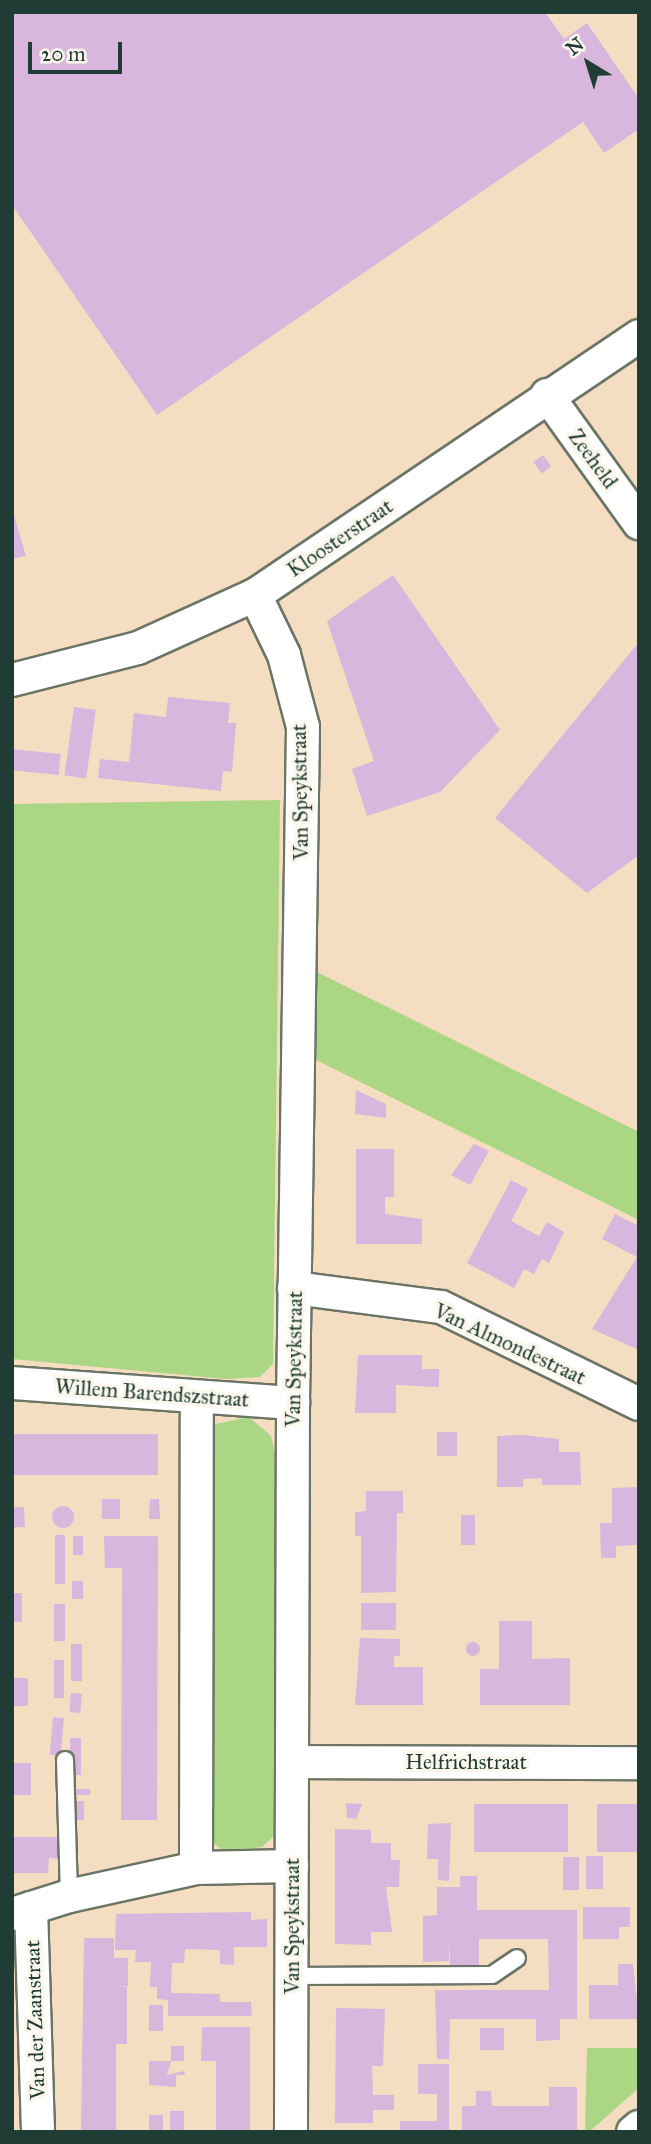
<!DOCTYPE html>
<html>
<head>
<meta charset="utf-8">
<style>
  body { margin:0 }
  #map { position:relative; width:651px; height:2144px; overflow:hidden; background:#f5ddc1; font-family:"IM FELL Great Primer",serif }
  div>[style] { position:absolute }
  .green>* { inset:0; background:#abd784 }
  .building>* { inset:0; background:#d9b6de; transform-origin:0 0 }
  .round { border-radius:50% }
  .roads { filter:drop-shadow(2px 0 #6a7565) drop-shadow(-2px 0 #6a7565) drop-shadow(0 2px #6a7565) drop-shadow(0 -2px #6a7565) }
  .service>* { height:16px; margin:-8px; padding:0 8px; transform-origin:8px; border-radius:8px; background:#fff }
  .minor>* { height:32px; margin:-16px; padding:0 16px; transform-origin:16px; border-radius:16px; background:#fff }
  span { translate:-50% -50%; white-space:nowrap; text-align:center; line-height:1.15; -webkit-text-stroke:7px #fbf7ec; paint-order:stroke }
  .street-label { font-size:21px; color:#1f3d34 }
  .frame { position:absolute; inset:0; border:14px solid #1f3d34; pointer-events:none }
  .north { position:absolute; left:553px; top:28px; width:70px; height:70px; -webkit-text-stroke:5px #fbf7ec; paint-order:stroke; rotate:322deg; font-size:19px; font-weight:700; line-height:28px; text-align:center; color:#1f3d34 }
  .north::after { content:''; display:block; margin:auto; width:24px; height:32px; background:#1f3d34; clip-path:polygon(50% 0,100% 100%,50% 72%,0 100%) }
  .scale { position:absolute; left:28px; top:42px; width:94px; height:32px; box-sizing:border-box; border:4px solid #1f3d34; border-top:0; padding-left:9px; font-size:21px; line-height:24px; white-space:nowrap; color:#1f3d34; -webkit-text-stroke:5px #fbf7ec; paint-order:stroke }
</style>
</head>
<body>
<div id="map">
  <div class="green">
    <i style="clip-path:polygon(280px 800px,273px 1364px,260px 1377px,226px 1379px,12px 1359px,12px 804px)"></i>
    <i style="clip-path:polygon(317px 972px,639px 1132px,639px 1220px,316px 1060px)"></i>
    <i style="clip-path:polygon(249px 1417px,271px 1436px,275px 1453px,277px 1826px,273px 1837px,262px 1847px,224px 1851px,209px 1840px,202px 1810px,214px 1809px,214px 1545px,206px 1545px,211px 1425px)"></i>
    <i style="clip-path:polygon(587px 2048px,639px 2048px,639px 2088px,589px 2132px,585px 2132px)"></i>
  </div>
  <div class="building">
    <i style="clip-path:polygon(12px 12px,545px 12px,564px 39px,587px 23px,639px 99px,639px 129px,604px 153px,583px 122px,157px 415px,12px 205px)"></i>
    <i style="left:543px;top:455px;width:14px;height:12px;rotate:54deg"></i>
    <i style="clip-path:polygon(12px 508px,26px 556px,12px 559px)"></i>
    <i style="clip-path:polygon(393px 575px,500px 730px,440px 792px,367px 816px,352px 769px,374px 761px,327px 621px)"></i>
    <i style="clip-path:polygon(639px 642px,639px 855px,587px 893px,495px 818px)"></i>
    <i style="clip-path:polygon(168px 697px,230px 703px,228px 723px,236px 723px,232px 772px,223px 771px,221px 791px,98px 778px,100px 759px,129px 762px,134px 713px,166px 717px)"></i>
    <i style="left:74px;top:707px;width:22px;height:69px;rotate:8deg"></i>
    <i style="left:12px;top:749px;width:49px;height:21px;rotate:6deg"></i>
    <i style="clip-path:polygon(356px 1090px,386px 1104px,386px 1118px,355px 1114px)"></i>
    <i style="clip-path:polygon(474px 1144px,489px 1151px,470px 1185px,451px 1175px)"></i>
    <i style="clip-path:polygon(356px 1149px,394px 1149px,394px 1197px,385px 1197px,385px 1214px,422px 1219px,422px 1244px,356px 1244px)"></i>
    <i style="clip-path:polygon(511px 1180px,528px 1189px,511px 1221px,539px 1236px,547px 1222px,564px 1232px,549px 1263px,542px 1259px,534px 1274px,524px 1269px,514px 1288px,467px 1263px)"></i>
    <i style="clip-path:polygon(615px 1214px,639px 1226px,639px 1350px,592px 1329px,637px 1257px,602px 1239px)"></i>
    <i style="clip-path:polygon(358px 1355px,422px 1355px,422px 1369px,439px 1369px,439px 1387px,396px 1385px,396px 1413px,355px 1413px)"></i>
    <i style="left:437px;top:1432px;width:20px;height:24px"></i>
    <i style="left:12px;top:1434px;width:146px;height:41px"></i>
    <i style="clip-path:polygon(522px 1435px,559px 1439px,559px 1452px,580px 1452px,581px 1485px,542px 1485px,542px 1478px,523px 1479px,523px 1487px,497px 1487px,497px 1436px)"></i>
    <i style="clip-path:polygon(639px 1487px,639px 1545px,616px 1546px,616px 1558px,601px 1558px,600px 1523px,612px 1523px,612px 1488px)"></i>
    <i style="clip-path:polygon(366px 1491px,403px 1491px,403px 1513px,397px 1513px,396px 1592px,361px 1593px,361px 1536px,355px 1536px,355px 1512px,366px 1511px)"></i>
    <i style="left:102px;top:1499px;width:18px;height:20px"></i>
    <i style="clip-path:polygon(150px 1499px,159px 1499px,160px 1519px,149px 1519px)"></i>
    <i class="round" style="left:52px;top:1506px;width:22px;height:22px"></i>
    <i style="left:24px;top:1507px;width:20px;height:12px;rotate:87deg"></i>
    <i style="left:461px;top:1515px;width:14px;height:30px"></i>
    <i style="left:65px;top:1535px;width:49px;height:10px;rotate:90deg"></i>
    <i style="left:73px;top:1536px;width:10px;height:19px"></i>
    <i style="clip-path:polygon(104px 1536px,158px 1536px,157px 1820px,121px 1820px,122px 1568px,105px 1568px)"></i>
    <i style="left:72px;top:1581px;width:11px;height:18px"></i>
    <i style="left:12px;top:1593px;width:10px;height:29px"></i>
    <i style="left:396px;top:1603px;width:27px;height:35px;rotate:90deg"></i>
    <i style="left:54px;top:1604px;width:11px;height:37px"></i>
    <i style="clip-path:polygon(499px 1621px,532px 1621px,532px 1659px,570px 1658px,570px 1705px,480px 1705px,480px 1669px,499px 1669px)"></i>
    <i style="clip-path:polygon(360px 1638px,400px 1639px,400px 1656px,394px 1656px,394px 1667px,423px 1667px,423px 1705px,355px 1705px)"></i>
    <i class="round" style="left:466px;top:1642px;width:14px;height:14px"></i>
    <i style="left:71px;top:1644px;width:11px;height:37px"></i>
    <i style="left:54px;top:1660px;width:10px;height:38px"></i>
    <i style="left:12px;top:1678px;width:16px;height:28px"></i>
    <i style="left:71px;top:1693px;width:11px;height:19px;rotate:5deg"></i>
    <i style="left:53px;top:1717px;width:11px;height:38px;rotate:5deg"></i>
    <i style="left:70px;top:1738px;width:11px;height:37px"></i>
    <i style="left:12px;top:1763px;width:19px;height:32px"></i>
    <i style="left:74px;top:1789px;width:16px;height:6px"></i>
    <i style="left:74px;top:1801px;width:10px;height:19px"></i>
    <i style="clip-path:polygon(346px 1803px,362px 1804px,356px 1819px,347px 1818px)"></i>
    <i style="left:474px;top:1804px;width:94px;height:48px"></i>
    <i style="left:597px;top:1804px;width:42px;height:48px"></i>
    <i style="clip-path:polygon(451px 1823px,449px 1881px,438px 1880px,438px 1859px,427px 1859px,428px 1824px)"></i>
    <i style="clip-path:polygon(335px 1829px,371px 1830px,371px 1843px,391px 1843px,391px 1860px,400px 1860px,399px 1887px,386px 1887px,392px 1932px,371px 1932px,371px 1945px,335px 1944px)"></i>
    <i style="clip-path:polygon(12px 1837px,59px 1837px,59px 1859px,49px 1858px,48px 1873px,12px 1873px)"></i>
    <i style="left:586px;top:1856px;width:17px;height:33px"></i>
    <i style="left:563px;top:1857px;width:16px;height:33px"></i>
    <i style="clip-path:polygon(460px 1876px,477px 1876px,477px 1910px,577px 1910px,577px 2019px,560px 2019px,560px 2040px,536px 2041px,536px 2019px,450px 2019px,449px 2059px,437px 2059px,435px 1990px,549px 1990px,548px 1939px,479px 1939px,479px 1966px,450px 1966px,449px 1934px,449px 1961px,423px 1962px,423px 1916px,437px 1915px,437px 1887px,460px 1887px)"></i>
    <i style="clip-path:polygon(583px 1907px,630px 1907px,630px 1927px,619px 1927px,619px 1939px,583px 1939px)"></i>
    <i style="clip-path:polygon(251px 1912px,251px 1920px,267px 1919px,267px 1947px,234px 1947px,234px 1965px,220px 1964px,220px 1950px,185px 1949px,184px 1963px,172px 1963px,171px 1993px,220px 1994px,220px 2002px,251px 2002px,252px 2016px,168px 2016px,168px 2000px,157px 1999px,157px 1987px,150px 1987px,151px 1962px,135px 1962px,136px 1950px,115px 1950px,116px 1914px)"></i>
    <i style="clip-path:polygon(84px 1938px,114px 1938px,114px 1958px,128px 1958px,128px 1986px,116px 1986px,127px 1987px,127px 2044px,116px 2044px,116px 2132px,81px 2132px)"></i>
    <i style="clip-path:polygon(618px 1964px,633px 1964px,639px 2019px,589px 2019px,589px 1985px,618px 1985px)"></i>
    <i style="left:163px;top:2005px;width:26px;height:14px;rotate:90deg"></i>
    <i style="clip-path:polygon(336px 2008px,385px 2009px,383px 2066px,372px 2066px,373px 2095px,394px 2095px,394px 2110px,373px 2110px,373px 2123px,335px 2123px)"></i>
    <i style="clip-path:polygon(202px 2027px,250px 2027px,250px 2132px,216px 2132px,216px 2061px,201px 2061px)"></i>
    <i style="left:480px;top:2028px;width:24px;height:22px"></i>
    <i style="clip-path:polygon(171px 2046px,184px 2046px,184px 2061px,171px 2061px,167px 2075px,184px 2071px,185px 2075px,176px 2075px,176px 2087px,149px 2085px,149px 2061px,171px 2061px)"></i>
    <i style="clip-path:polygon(418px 2064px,449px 2064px,449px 2132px,400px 2132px,400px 2121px,437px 2121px,437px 2094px,418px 2094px)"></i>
    <i style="clip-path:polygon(549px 2087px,577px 2087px,577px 2132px,462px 2132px,462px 2106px,476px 2106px,476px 2091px,491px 2091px,492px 2106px,549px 2106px)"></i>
    <i style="left:170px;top:2111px;width:14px;height:21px"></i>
    <i style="left:149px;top:2115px;width:14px;height:17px"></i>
  </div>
  <div class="roads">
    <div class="service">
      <i style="left:65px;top:1760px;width:136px;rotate:88.3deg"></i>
      <i style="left:292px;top:1976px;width:200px;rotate:-0.3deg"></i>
      <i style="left:492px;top:1975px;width:30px;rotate:-34deg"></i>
    </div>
    <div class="minor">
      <i style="left:547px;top:395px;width:158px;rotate:54.3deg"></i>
      <i style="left:255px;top:595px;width:67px;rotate:64.2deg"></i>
      <i style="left:284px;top:655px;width:74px;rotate:75.2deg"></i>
      <i style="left:303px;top:727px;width:676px;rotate:90.85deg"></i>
      <i style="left:293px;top:1403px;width:729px;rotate:90.16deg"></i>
      <i style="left:12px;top:680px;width:130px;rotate:-14.3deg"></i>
      <i style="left:138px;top:648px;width:128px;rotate:-24.4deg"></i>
      <i style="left:255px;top:595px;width:463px;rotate:-34deg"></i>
      <i style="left:294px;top:1288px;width:148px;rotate:7.4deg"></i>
      <i style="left:441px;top:1307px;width:220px;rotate:26.1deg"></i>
      <i style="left:12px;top:1383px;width:282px;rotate:4.1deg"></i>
      <i style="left:293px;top:1762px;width:346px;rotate:0.2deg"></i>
      <i style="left:196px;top:1868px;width:470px;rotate:-89.9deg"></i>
      <i style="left:31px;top:1908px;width:224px;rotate:88.2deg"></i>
      <i style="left:12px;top:1914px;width:60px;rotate:-17.5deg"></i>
      <i style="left:69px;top:1896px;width:130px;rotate:-12.4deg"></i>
      <i style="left:196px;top:1868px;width:96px;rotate:-1.2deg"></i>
      <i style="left:633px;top:2132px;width:8px;rotate:-40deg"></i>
    </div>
  </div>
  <div class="street-label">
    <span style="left:593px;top:459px;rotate:54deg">Zeeheld</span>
    <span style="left:340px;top:538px;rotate:-34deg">Kloosterstraat</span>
    <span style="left:300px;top:792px;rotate:-91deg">Van Speykstraat</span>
    <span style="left:510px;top:1344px;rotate:25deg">Van Almondestraat</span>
    <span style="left:294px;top:1359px;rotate:-89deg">Van Speykstraat</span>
    <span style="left:152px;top:1393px;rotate:4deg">Willem Barendszstraat</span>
    <span style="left:466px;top:1762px">Helfrichstraat</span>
    <span style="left:292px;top:1926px;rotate:-90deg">Van Speykstraat</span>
    <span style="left:35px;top:2020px;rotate:-92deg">Van der Zaanstraat</span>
  </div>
  <div class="frame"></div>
  <div class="north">N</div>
  <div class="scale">20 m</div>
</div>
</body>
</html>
